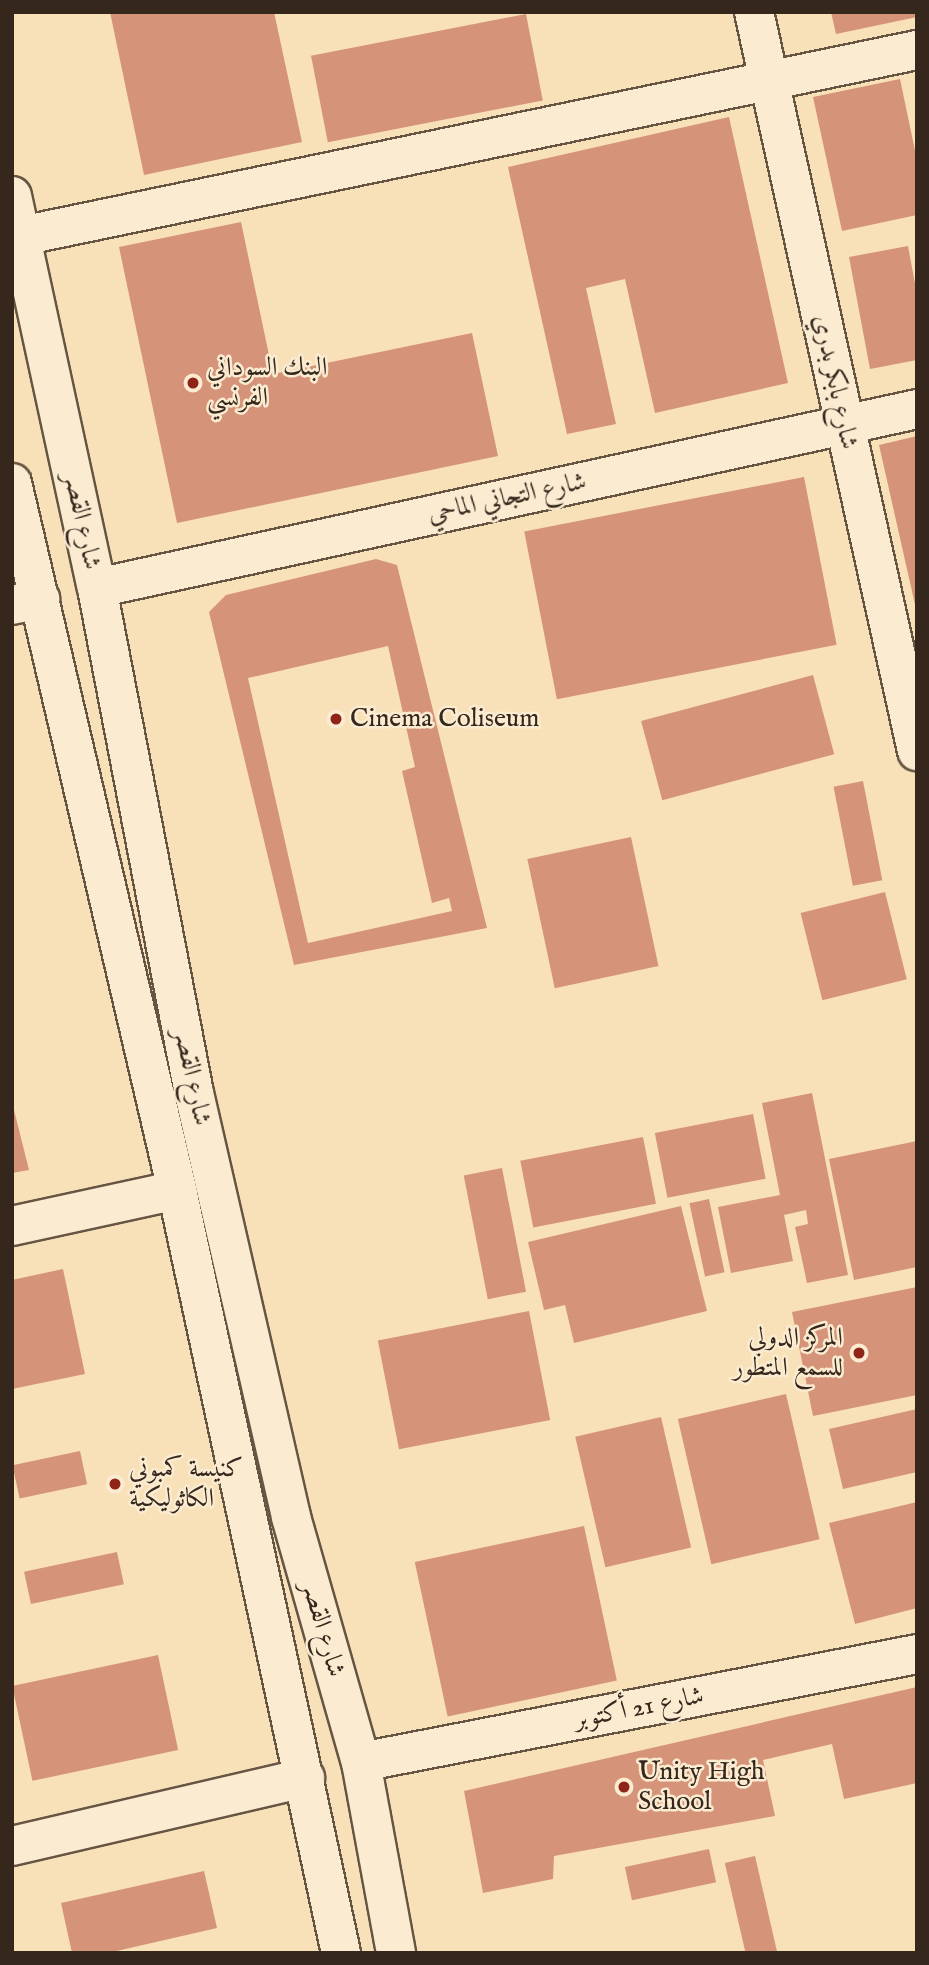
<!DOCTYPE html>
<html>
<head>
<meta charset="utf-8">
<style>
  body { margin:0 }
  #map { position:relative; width:929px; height:1965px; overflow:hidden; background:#f8e0b8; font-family:"IM FELL English",Amiri,serif }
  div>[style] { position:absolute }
  .building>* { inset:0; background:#d5947a; transform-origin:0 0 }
  .roads { filter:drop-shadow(2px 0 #665543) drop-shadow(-2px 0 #665543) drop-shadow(0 2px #665543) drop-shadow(0 -2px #665543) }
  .street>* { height:38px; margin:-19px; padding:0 19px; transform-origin:19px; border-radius:19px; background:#faebd1 }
  .secondary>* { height:38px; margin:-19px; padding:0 19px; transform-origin:19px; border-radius:19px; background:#faebd1 }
  .dots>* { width:19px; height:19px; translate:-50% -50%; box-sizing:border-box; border:4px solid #faebd1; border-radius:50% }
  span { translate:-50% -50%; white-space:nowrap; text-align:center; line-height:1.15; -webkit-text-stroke:5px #faebd1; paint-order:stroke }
  .poi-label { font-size:26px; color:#35271c }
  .left { translate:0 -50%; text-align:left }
  .right { translate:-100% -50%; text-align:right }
  .street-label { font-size:26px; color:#35271c }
  .frame { position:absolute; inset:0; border:14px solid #35271c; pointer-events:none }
</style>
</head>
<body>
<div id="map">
  <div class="building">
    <i style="clip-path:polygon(110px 12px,274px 12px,302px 142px,144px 175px)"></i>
    <i style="clip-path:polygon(831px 12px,917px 12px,917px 17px,836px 34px)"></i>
    <i style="left:526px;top:14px;width:88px;height:219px;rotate:79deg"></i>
    <i style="clip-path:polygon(900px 79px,917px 160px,917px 215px,842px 231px,813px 97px)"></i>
    <i style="clip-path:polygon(729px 117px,788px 383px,655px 413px,625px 279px,586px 288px,616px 424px,567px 434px,508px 167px)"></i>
    <i style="clip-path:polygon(241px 222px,273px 374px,472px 333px,498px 456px,177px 523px,119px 247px)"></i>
    <i style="clip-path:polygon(908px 246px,917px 294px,917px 360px,870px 369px,849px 257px)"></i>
    <i style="clip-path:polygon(917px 436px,917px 608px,916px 609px,879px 445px)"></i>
    <i style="left:804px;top:477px;width:171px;height:285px;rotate:79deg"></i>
    <i style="clip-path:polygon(evenodd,376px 559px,397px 565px,487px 928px,294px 965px,209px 612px,226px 595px,376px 559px,388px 646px,415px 767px,402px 771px,432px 903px,449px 898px,452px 911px,308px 943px,248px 678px,388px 646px)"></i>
    <i style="left:813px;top:675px;width:82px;height:178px;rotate:75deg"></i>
    <i style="left:863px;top:781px;width:101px;height:30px;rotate:79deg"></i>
    <i style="left:631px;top:837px;width:132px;height:106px;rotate:78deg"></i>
    <i style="left:885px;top:892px;width:90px;height:87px;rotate:76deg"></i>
    <i style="clip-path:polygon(812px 1093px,848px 1275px,807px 1283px,795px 1227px,808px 1224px,806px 1210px,784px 1215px,793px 1261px,731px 1273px,718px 1207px,780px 1195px,762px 1103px)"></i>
    <i style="clip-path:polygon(12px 1102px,29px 1170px,12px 1173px)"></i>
    <i style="left:753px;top:1114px;width:66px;height:100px;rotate:79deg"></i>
    <i style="left:643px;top:1137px;width:68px;height:125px;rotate:79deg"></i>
    <i style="clip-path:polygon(917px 1141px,917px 1267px,854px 1280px,829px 1159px)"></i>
    <i style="left:502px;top:1168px;width:126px;height:39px;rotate:79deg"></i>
    <i style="left:709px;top:1199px;width:75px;height:20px;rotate:78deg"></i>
    <i style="clip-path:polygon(681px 1206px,707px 1311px,574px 1343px,565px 1305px,544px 1310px,528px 1242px)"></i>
    <i style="clip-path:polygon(63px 1269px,85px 1374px,12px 1389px,12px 1280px)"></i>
    <i style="clip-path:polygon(917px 1287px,917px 1395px,813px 1416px,792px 1312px)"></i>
    <i style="left:529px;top:1311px;width:111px;height:154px;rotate:79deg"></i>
    <i style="left:786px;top:1394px;width:149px;height:111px;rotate:77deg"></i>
    <i style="clip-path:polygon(917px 1409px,917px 1472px,843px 1489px,829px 1429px)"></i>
    <i style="left:661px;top:1417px;width:134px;height:88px;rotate:77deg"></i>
    <i style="left:80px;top:1451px;width:34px;height:69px;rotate:78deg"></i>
    <i style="clip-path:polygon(917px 1502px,917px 1608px,855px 1624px,829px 1523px)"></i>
    <i style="left:584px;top:1526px;width:158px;height:173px;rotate:78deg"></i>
    <i style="left:117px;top:1552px;width:33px;height:95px;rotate:78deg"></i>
    <i style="left:158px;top:1655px;width:97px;height:149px;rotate:78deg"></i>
    <i style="clip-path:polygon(917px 1687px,917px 1783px,844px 1799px,832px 1744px,763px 1760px,775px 1816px,554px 1856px,553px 1879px,483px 1893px,464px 1791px)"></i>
    <i style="left:709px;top:1849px;width:34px;height:86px;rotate:78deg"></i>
    <i style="left:755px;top:1856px;width:100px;height:31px;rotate:77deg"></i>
    <i style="clip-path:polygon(204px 1871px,217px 1928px,108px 1953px,72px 1953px,61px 1903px)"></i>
  </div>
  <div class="roads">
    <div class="street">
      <i style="left:754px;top:12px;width:757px;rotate:77.56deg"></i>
      <i style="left:21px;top:236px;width:915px;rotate:-11.73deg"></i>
      <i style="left:97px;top:588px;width:839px;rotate:-12.31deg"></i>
      <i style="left:12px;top:605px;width:29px;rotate:-12deg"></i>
      <i style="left:12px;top:1226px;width:169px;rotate:-12.3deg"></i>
      <i style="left:361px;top:1762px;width:566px;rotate:-10.99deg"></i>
      <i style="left:12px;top:1846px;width:301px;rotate:-13.1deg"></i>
    </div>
    <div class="secondary">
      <i style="left:12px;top:196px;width:401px;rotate:77.8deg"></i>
      <i style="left:97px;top:588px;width:514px;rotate:79.13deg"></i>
      <i style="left:194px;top:1093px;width:435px;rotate:77.1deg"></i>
      <i style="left:291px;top:1517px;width:255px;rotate:74.1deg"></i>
      <i style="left:361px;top:1762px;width:194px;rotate:79.6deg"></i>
      <i style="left:12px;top:483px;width:726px;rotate:76.86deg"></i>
      <i style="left:177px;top:1190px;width:780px;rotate:77.87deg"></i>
    </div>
  </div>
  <div class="dots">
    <i style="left:193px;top:383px;background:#8f2418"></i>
    <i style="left:336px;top:719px;background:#8f2418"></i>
    <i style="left:859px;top:1353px;background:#8f2418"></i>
    <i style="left:115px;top:1484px;background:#8f2418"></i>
    <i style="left:624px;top:1787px;background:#8f2418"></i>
  </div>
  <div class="poi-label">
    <span class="left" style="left:207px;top:383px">البنك السوداني<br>الفرنسي</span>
    <span class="left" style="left:350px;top:719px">Cinema Coliseum</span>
    <span class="right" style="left:843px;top:1353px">المركز الدولي<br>للسمع المتطور</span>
    <span class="left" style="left:129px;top:1484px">كنيسة كمبوني<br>الكاثوليكية</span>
    <span class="left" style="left:638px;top:1787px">Unity High<br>School</span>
  </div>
  <div class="street-label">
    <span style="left:835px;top:382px;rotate:78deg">شارع بابكر بدري</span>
    <span style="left:507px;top:498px;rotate:-12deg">شارع التجاني الماحي</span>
    <span style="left:82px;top:521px;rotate:78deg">شارع القصر</span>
    <span style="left:192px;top:1077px;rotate:78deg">شارع القصر</span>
    <span style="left:323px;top:1629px;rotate:74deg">شارع القصر</span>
    <span style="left:639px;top:1708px;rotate:-11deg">شارع 21 أكتوبر</span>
  </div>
  <div class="frame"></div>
</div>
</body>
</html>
